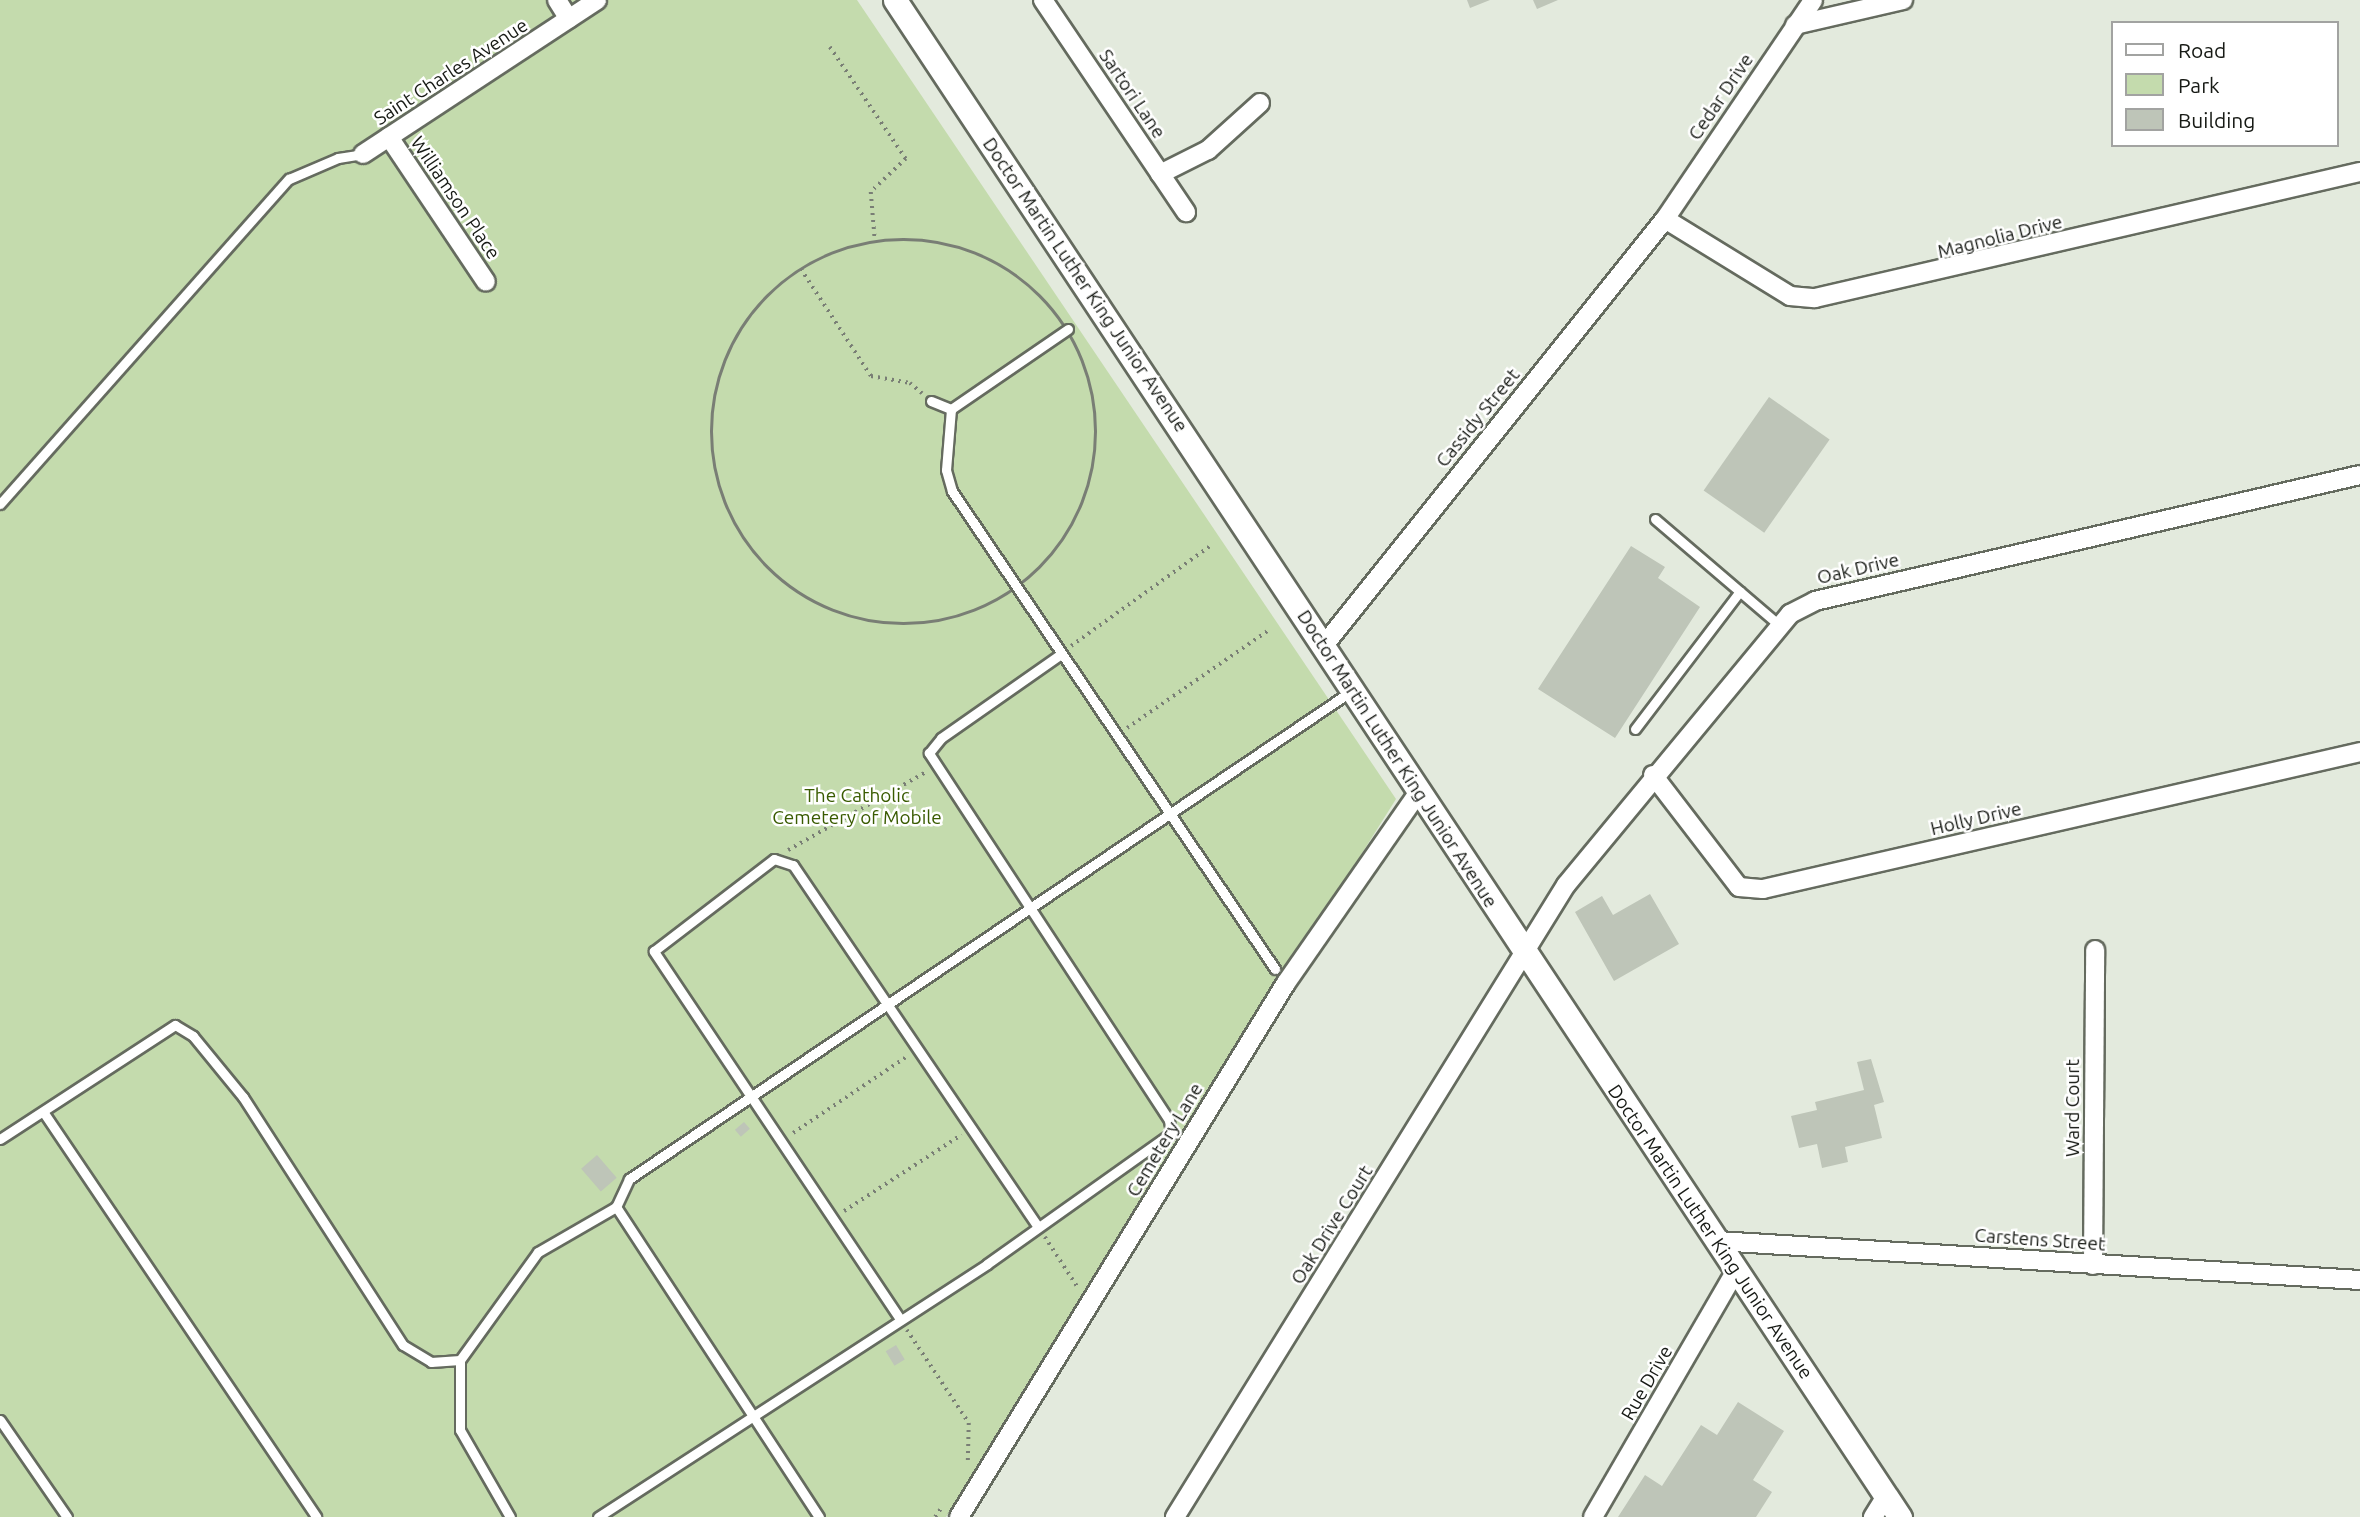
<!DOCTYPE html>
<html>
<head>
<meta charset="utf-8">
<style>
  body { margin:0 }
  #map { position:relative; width:2360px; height:1517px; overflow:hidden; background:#e3eadd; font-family:Ubuntu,sans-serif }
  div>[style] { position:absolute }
  .green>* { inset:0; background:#c4dbad }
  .building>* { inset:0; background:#bec5b8; transform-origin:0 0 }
  .path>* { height:3.5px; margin-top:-1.75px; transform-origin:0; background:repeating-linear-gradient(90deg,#797e75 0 2px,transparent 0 7px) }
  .path>.ring { margin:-1.75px; padding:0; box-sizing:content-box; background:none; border:3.5px solid #797e75; border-radius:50% }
  .roads { filter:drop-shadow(2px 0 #656b5f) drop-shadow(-2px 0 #656b5f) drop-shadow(0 2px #656b5f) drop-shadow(0 -2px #656b5f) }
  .lane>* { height:9px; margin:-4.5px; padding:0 4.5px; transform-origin:4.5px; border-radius:4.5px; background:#fff }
  .street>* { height:18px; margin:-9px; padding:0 9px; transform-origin:9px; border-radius:9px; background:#fff }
  .secondary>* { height:23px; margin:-11.5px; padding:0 11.5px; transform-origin:11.5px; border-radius:11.5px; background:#fff }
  span { translate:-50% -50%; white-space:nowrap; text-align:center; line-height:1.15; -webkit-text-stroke:5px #fff; paint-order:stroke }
  .street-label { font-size:19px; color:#171a15 }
  .park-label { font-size:19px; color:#395b00 }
  .legend { position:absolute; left:2111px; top:21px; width:228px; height:126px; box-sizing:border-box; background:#fff; border:2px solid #a2a3a1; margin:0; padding:9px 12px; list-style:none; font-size:21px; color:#171a15 }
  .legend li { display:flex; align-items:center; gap:14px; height:35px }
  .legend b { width:35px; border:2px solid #a2a3a1 }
</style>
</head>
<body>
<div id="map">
  <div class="green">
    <i style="clip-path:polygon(0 0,857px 0,1396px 799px,946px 1517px,0 1517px)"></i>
  </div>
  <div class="building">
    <i style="clip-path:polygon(1467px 0,1490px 0,1470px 8px)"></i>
    <i style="clip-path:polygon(1533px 0,1558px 0,1537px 9px)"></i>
    <i style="left:1769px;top:397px;width:74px;height:114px;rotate:35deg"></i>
    <i style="clip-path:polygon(1631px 546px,1665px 567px,1658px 578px,1700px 607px,1615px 738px,1538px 689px)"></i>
    <i style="clip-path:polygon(1650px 894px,1679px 944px,1614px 981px,1575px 912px,1602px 896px,1613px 915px)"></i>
    <i style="clip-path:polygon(1871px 1059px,1884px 1102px,1874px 1105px,1882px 1138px,1845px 1147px,1848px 1162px,1822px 1168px,1817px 1144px,1799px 1148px,1791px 1116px,1817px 1110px,1815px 1102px,1864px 1090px,1857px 1062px)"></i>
    <i style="left:744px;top:1122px;width:9px;height:12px;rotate:49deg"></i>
    <i style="left:597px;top:1155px;width:30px;height:21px;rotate:49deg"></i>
    <i style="left:896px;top:1345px;width:17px;height:12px;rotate:59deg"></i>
    <i style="clip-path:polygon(1738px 1402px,1784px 1431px,1753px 1480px,1772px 1492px,1756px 1517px,1618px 1517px,1645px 1475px,1662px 1486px,1701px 1425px,1717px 1435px)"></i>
  </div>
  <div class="path">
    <i style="left:830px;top:47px;width:135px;rotate:55.8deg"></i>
    <i style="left:906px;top:159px;width:48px;rotate:136.7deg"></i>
    <i style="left:871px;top:192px;width:49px;rotate:85.3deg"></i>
    <i class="ring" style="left:712px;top:240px;width:380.5px;height:380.5px"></i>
    <i style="left:801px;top:269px;width:128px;rotate:56.8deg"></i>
    <i style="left:871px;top:376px;width:40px;rotate:10deg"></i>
    <i style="left:910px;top:383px;width:16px;rotate:40deg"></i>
    <i style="left:1071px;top:646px;width:171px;rotate:-35.7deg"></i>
    <i style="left:1127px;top:728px;width:173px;rotate:-34.6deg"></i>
    <i style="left:788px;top:850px;width:159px;rotate:-29.5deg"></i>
    <i style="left:793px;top:1133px;width:136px;rotate:-33.9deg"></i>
    <i style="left:844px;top:1211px;width:140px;rotate:-33deg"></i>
    <i style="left:1045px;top:1237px;width:59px;rotate:56.9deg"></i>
    <i style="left:907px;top:1330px;width:112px;rotate:56.3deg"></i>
    <i style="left:969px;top:1423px;width:40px;rotate:91.4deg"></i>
    <i style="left:935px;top:1517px;width:11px;rotate:-56deg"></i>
  </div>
  <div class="roads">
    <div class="lane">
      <i style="left:1068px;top:329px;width:142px;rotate:145.6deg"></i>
      <i style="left:951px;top:409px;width:61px;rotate:94.7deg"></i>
      <i style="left:946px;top:470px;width:22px;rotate:74deg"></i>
      <i style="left:952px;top:491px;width:577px;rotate:55.95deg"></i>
      <i style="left:931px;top:401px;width:22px;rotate:22deg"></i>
      <i style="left:0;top:504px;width:435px;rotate:-48.4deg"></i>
      <i style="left:289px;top:179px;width:53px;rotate:-23.2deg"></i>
      <i style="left:338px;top:158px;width:25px;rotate:-9deg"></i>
      <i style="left:1655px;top:519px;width:163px;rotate:40.5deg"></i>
      <i style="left:1635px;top:729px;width:173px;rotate:-52.7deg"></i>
      <i style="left:44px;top:1113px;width:487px;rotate:56deg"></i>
      <i style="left:0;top:1139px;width:209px;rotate:-33.1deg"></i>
      <i style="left:175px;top:1025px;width:21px;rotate:31deg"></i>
      <i style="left:193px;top:1036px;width:79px;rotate:50.7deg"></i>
      <i style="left:243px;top:1097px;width:295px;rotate:57.2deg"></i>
      <i style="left:403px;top:1345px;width:33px;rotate:31deg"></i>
      <i style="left:431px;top:1362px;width:29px;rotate:-4deg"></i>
      <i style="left:900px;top:1319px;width:443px;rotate:-123.8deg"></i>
      <i style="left:654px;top:951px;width:151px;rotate:-37.5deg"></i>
      <i style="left:774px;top:859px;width:20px;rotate:18deg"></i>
      <i style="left:793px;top:865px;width:434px;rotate:55.9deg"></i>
      <i style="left:0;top:1420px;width:118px;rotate:55.4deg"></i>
      <i style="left:510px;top:1517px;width:100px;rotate:-119.9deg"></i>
      <i style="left:460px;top:1430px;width:70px;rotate:-90deg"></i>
      <i style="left:460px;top:1360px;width:133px;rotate:-54.2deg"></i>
      <i style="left:538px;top:1252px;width:90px;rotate:-30deg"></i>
      <i style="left:598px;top:1517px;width:464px;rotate:-33deg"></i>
      <i style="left:987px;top:1264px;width:226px;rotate:-35.4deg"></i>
      <i style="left:1171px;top:1133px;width:13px;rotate:-99deg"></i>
      <i style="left:1169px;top:1120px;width:439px;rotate:-123.2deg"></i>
      <i style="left:929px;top:753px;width:19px;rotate:-51deg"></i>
      <i style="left:941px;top:738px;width:146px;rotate:-35deg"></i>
      <i style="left:819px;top:1517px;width:371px;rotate:-123.2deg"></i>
      <i style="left:616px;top:1207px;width:31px;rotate:-65deg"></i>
      <i style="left:629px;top:1179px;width:870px;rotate:-34.04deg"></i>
    </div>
    <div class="street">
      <i style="left:557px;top:0;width:22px;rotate:58deg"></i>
      <i style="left:1043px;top:0;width:256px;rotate:56deg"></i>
      <i style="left:1795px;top:25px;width:111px;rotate:-13deg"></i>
      <i style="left:389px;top:137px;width:174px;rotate:56.2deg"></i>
      <i style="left:363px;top:154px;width:280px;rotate:-33.3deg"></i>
      <i style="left:1160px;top:174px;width:54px;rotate:-26.6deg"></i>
      <i style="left:1208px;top:150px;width:70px;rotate:-42.1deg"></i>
      <i style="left:1665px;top:219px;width:147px;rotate:31.6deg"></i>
      <i style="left:1790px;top:296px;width:25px;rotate:5deg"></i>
      <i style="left:1815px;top:298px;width:559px;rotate:-13.02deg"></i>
      <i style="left:1325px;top:644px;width:544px;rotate:-51.34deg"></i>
      <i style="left:1665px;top:219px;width:264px;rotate:-55.9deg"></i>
      <i style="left:1653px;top:775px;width:141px;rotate:52.5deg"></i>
      <i style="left:1739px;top:887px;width:24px;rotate:5deg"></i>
      <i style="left:1763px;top:889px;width:613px;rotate:-12.92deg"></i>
      <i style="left:1717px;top:1241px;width:644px;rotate:3.47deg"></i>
      <i style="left:2093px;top:1265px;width:315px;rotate:-89.6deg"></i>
      <i style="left:959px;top:1517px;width:626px;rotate:-58.52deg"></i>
      <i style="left:1286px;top:983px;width:231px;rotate:-55.2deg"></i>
      <i style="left:1175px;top:1517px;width:743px;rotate:-58.26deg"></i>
      <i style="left:1566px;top:885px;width:352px;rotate:-50.4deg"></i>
      <i style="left:1790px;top:614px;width:28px;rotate:-27deg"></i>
      <i style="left:1815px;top:601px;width:559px;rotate:-13.02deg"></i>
      <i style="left:1593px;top:1517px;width:285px;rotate:-59.9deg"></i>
      <i style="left:1873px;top:1517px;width:25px;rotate:-58deg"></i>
    </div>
    <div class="secondary">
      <i style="left:895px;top:0;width:1820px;rotate:56.48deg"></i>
    </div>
  </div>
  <div class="street-label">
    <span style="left:451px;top:72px;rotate:-33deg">Saint Charles Avenue</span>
    <span style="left:1132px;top:94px;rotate:56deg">Sartori Lane</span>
    <span style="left:1721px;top:97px;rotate:-56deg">Cedar Drive</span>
    <span style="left:455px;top:198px;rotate:56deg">Williamson Place</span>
    <span style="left:2000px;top:237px;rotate:-14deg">Magnolia Drive</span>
    <span style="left:1085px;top:285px;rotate:56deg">Doctor Martin Luther King Junior Avenue</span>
    <span style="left:1478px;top:418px;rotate:-51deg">Cassidy Street</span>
    <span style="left:1858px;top:569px;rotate:-13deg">Oak Drive</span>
    <span style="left:1397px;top:759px;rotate:57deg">Doctor Martin Luther King Junior Avenue</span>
    <span style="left:1976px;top:819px;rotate:-13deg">Holly Drive</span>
    <span style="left:2073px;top:1108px;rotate:-90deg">Ward Court</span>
    <span style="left:1165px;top:1140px;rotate:-59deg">Cemetery Lane</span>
    <span style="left:1332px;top:1225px;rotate:-58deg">Oak Drive Court</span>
    <span style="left:1710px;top:1232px;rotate:56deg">Doctor Martin Luther King Junior Avenue</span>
    <span style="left:2040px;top:1240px;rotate:4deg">Carstens Street</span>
    <span style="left:1647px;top:1383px;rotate:-60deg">Rue Drive</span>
  </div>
  <div class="park-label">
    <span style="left:857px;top:807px">The Catholic<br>Cemetery of Mobile</span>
  </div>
  <ul class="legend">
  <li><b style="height:9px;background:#fff"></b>Road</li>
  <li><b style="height:19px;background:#c4dbad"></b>Park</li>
  <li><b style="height:19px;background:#bec5b8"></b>Building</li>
  </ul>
</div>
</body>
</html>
